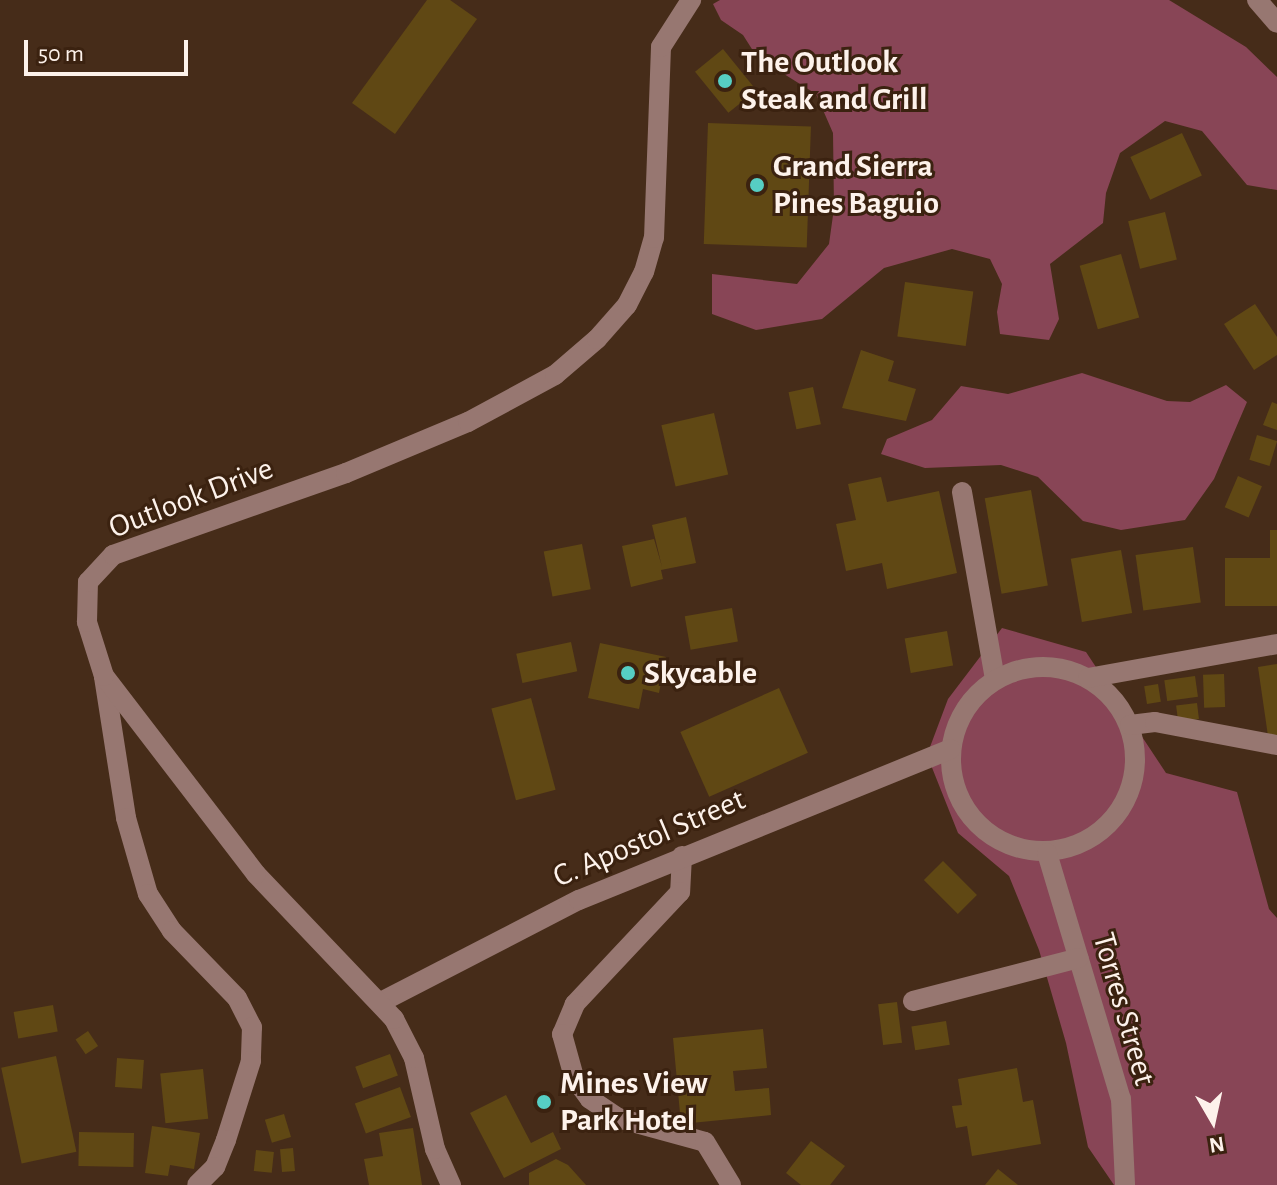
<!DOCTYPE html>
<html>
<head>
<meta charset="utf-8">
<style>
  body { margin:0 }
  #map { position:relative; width:1277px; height:1185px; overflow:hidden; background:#462c19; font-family:"Alegreya Sans",sans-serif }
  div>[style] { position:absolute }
  .forest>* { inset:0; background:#884556 }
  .building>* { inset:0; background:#604814; transform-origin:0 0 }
  .minor>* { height:20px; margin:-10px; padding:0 10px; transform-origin:10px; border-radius:10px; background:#977771 }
  .minor>.ring { margin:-10px; padding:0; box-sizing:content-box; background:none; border:20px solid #977771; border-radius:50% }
  .dots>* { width:22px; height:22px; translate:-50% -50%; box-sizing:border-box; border:4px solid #3b2210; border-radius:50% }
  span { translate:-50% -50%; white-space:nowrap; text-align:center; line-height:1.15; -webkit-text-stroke:6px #3b2210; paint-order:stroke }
  .poi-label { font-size:32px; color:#fdf2eb; font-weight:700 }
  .left { translate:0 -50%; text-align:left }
  .street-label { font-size:32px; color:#fdf2eb }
  .north { position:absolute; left:1173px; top:1081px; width:80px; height:80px; -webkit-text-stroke:6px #3b2210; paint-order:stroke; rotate:171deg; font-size:22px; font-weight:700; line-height:32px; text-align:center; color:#fdf2eb }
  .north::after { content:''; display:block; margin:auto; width:28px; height:36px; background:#fdf2eb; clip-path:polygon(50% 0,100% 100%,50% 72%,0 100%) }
  .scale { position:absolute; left:24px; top:40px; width:164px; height:36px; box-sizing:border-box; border:4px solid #fdf2eb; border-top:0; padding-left:10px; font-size:24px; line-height:28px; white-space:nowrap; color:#fdf2eb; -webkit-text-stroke:6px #3b2210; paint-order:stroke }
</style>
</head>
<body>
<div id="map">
  <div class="forest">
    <i style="clip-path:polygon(720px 0,1169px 0,1246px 47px,1277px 77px,1277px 190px,1247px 185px,1202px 131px,1165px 121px,1120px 153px,1106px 193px,1103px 223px,1050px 264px,1059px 319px,1049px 340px,1000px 334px,997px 312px,1002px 284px,990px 259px,952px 249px,884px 268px,822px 319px,756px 330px,712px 314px,712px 274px,797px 284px,829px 244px,834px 208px,833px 133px,816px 94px,757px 57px,743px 35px,721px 20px,713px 4px)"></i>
    <i style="clip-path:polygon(1082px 373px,1167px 401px,1190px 402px,1226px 385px,1247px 402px,1214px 479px,1185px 520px,1121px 530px,1083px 521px,1038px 477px,1001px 465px,925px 468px,881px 454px,887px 439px,932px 420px,961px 386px,1008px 394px)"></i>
    <i style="clip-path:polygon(1002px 628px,1086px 652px,1166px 773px,1237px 792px,1269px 909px,1277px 918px,1277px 1185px,1114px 1185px,1088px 1147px,1066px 1043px,1039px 950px,1009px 876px,958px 833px,927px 755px,948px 699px)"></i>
  </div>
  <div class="building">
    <i style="clip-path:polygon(427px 0,450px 0,477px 19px,395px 134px,352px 103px)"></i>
    <i style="left:723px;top:49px;width:53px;height:36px;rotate:51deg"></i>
    <i style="left:708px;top:123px;width:103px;height:121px;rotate:2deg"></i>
    <i style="left:1182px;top:133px;width:47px;height:57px;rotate:65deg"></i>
    <i style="left:1165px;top:212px;width:49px;height:38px;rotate:76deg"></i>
    <i style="left:1121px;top:254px;width:66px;height:43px;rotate:74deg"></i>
    <i style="left:905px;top:282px;width:69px;height:55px;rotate:8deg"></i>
    <i style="clip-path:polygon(1255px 304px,1277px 337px,1277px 355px,1254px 370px,1224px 324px)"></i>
    <i style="clip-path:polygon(861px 350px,894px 361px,888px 381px,916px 389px,906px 421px,842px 408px)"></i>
    <i style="left:813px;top:387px;width:38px;height:25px;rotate:78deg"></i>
    <i style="clip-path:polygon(1272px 402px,1277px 404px,1277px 430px,1263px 425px)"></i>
    <i style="left:714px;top:413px;width:63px;height:54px;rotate:77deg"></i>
    <i style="left:1257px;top:435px;width:21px;height:26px;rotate:17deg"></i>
    <i style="left:1238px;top:476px;width:26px;height:34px;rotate:23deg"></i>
    <i style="clip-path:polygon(881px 477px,887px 502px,939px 491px,957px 573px,887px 589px,882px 563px,846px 571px,836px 524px,856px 520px,848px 484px)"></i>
    <i style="left:1031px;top:490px;width:97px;height:47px;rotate:80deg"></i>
    <i style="clip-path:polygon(686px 517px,696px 563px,661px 570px,663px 579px,631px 587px,622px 546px,654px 539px,662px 567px,652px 525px)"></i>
    <i style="clip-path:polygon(1270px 530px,1277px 530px,1277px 606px,1225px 606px,1225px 558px,1270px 558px)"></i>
    <i style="left:582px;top:544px;width:46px;height:39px;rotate:79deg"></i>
    <i style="left:1193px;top:547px;width:56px;height:58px;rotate:82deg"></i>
    <i style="left:1121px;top:550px;width:64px;height:51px;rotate:80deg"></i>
    <i style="left:732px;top:608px;width:34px;height:48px;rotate:80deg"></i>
    <i style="left:947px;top:631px;width:35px;height:43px;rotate:80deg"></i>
    <i style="left:571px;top:642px;width:30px;height:56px;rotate:78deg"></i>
    <i style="clip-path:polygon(600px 643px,666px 657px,659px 693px,643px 689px,639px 709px,588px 698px)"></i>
    <i style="clip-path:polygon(1277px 664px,1277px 735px,1268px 736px,1258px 667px)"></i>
    <i style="left:1224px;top:674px;width:33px;height:21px;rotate:88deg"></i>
    <i style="left:1195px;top:676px;width:21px;height:31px;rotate:82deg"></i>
    <i style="left:1158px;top:684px;width:18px;height:14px;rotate:81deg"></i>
    <i style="left:779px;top:688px;width:71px;height:108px;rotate:66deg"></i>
    <i style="left:531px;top:698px;width:95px;height:41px;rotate:75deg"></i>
    <i style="left:1197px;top:703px;width:16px;height:21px;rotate:83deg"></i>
    <i style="left:943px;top:861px;width:48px;height:27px;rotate:45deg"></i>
    <i style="left:897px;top:1002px;width:41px;height:19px;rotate:83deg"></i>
    <i style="left:53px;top:1005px;width:27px;height:40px;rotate:80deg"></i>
    <i style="left:946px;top:1021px;width:24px;height:35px;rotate:81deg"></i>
    <i style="clip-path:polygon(763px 1029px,767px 1068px,733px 1071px,735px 1091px,769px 1088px,771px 1115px,681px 1124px,673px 1038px)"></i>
    <i style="left:88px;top:1031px;width:18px;height:15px;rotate:56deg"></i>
    <i style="left:390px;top:1054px;width:23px;height:37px;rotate:70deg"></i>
    <i style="left:56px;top:1056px;width:98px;height:56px;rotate:78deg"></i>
    <i style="left:117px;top:1058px;width:27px;height:29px;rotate:4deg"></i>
    <i style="clip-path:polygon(1017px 1068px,1023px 1102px,1033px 1100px,1041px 1144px,972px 1156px,967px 1126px,956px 1128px,952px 1106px,962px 1105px,958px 1079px)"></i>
    <i style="left:203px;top:1069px;width:50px;height:43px;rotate:84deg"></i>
    <i style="left:400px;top:1087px;width:32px;height:48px;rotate:70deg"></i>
    <i style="clip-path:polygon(506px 1095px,531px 1143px,553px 1132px,561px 1149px,504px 1178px,470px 1113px)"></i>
    <i style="left:284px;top:1114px;width:24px;height:20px;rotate:73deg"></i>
    <i style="clip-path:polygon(152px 1126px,200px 1133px,194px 1169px,170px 1165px,168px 1176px,145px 1173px)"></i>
    <i style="clip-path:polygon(413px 1128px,422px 1185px,369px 1185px,364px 1159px,383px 1156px,379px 1133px)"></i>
    <i style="left:79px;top:1132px;width:55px;height:34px;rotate:1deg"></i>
    <i style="clip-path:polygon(811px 1141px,845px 1166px,830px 1185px,801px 1185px,786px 1173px)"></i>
    <i style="left:293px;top:1148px;width:23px;height:13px;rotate:85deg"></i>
    <i style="left:256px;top:1150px;width:18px;height:21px;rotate:6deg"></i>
    <i style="clip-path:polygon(556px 1159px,568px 1165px,586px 1185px,529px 1185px,529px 1173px)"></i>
    <i style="clip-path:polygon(998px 1169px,1018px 1185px,985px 1185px)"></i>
  </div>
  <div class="minor">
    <i style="left:1257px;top:0;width:30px;rotate:49deg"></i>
    <i style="left:962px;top:492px;width:190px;rotate:80deg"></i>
    <i class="ring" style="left:951px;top:667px;width:164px;height:164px"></i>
    <i style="left:104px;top:677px;width:143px;rotate:81.1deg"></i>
    <i style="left:126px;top:818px;width:79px;rotate:73.9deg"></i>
    <i style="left:148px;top:894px;width:44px;rotate:57deg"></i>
    <i style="left:172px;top:931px;width:93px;rotate:45.9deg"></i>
    <i style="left:237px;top:998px;width:33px;rotate:63deg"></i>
    <i style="left:252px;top:1027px;width:34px;rotate:92deg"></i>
    <i style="left:251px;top:1061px;width:83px;rotate:107.6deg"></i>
    <i style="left:226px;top:1140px;width:29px;rotate:112deg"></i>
    <i style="left:215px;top:1167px;width:25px;rotate:135deg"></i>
    <i style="left:1088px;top:678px;width:192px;rotate:-10.2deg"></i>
    <i style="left:1130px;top:725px;width:25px;rotate:-7deg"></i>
    <i style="left:1155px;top:722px;width:124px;rotate:10.7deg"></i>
    <i style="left:1047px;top:853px;width:257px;rotate:73.3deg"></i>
    <i style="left:1121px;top:1099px;width:86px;rotate:87.3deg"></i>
    <i style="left:682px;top:856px;width:36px;rotate:93deg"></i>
    <i style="left:680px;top:892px;width:154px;rotate:133.2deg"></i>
    <i style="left:575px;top:1004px;width:33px;rotate:113deg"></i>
    <i style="left:562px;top:1034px;width:45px;rotate:74.4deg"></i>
    <i style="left:574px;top:1077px;width:27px;rotate:54deg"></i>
    <i style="left:590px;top:1099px;width:34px;rotate:34deg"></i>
    <i style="left:618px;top:1118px;width:90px;rotate:15.4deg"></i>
    <i style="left:705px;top:1142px;width:50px;rotate:58.8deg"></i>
    <i style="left:913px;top:1001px;width:171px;rotate:-14.5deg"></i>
    <i style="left:381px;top:1002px;width:223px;rotate:-27.3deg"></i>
    <i style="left:579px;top:900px;width:401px;rotate:-22.1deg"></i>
    <i style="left:451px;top:1185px;width:39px;rotate:-114deg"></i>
    <i style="left:435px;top:1149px;width:93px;rotate:-103deg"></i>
    <i style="left:414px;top:1058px;width:44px;rotate:-117.1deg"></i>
    <i style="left:394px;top:1019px;width:200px;rotate:-133.6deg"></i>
    <i style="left:256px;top:874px;width:250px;rotate:-127.5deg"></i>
    <i style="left:104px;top:676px;width:57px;rotate:-107.5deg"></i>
    <i style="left:87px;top:622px;width:40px;rotate:-88.6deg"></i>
    <i style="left:88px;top:582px;width:37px;rotate:-47deg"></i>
    <i style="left:113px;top:555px;width:247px;rotate:-19.4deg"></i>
    <i style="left:346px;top:473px;width:132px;rotate:-22.7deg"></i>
    <i style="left:468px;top:422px;width:99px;rotate:-28.4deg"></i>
    <i style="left:555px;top:375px;width:55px;rotate:-40.6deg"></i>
    <i style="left:597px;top:339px;width:45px;rotate:-48.6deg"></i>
    <i style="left:627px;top:305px;width:37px;rotate:-63deg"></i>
    <i style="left:644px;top:272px;width:35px;rotate:-74deg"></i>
    <i style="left:654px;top:238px;width:191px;rotate:-87.9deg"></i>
    <i style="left:661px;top:47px;width:56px;rotate:-57.4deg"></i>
  </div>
  <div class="dots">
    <i style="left:725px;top:81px;background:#56cec3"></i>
    <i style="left:757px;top:185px;background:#56cec3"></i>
    <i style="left:628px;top:673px;background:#56cec3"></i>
    <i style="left:544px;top:1102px;background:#56cec3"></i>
  </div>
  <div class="poi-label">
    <span class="left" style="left:741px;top:81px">The Outlook<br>Steak and Grill</span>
    <span class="left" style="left:773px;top:185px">Grand Sierra<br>Pines Baguio</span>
    <span class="left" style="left:644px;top:673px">Skycable</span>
    <span class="left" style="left:560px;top:1102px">Mines View<br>Park Hotel</span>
  </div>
  <div class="street-label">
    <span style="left:191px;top:498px;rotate:-21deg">Outlook Drive</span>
    <span style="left:649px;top:838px;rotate:-23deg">C. Apostol Street</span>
    <span style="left:1124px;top:1009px;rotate:74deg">Torres Street</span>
  </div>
  <div class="north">N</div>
  <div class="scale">50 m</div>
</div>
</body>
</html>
